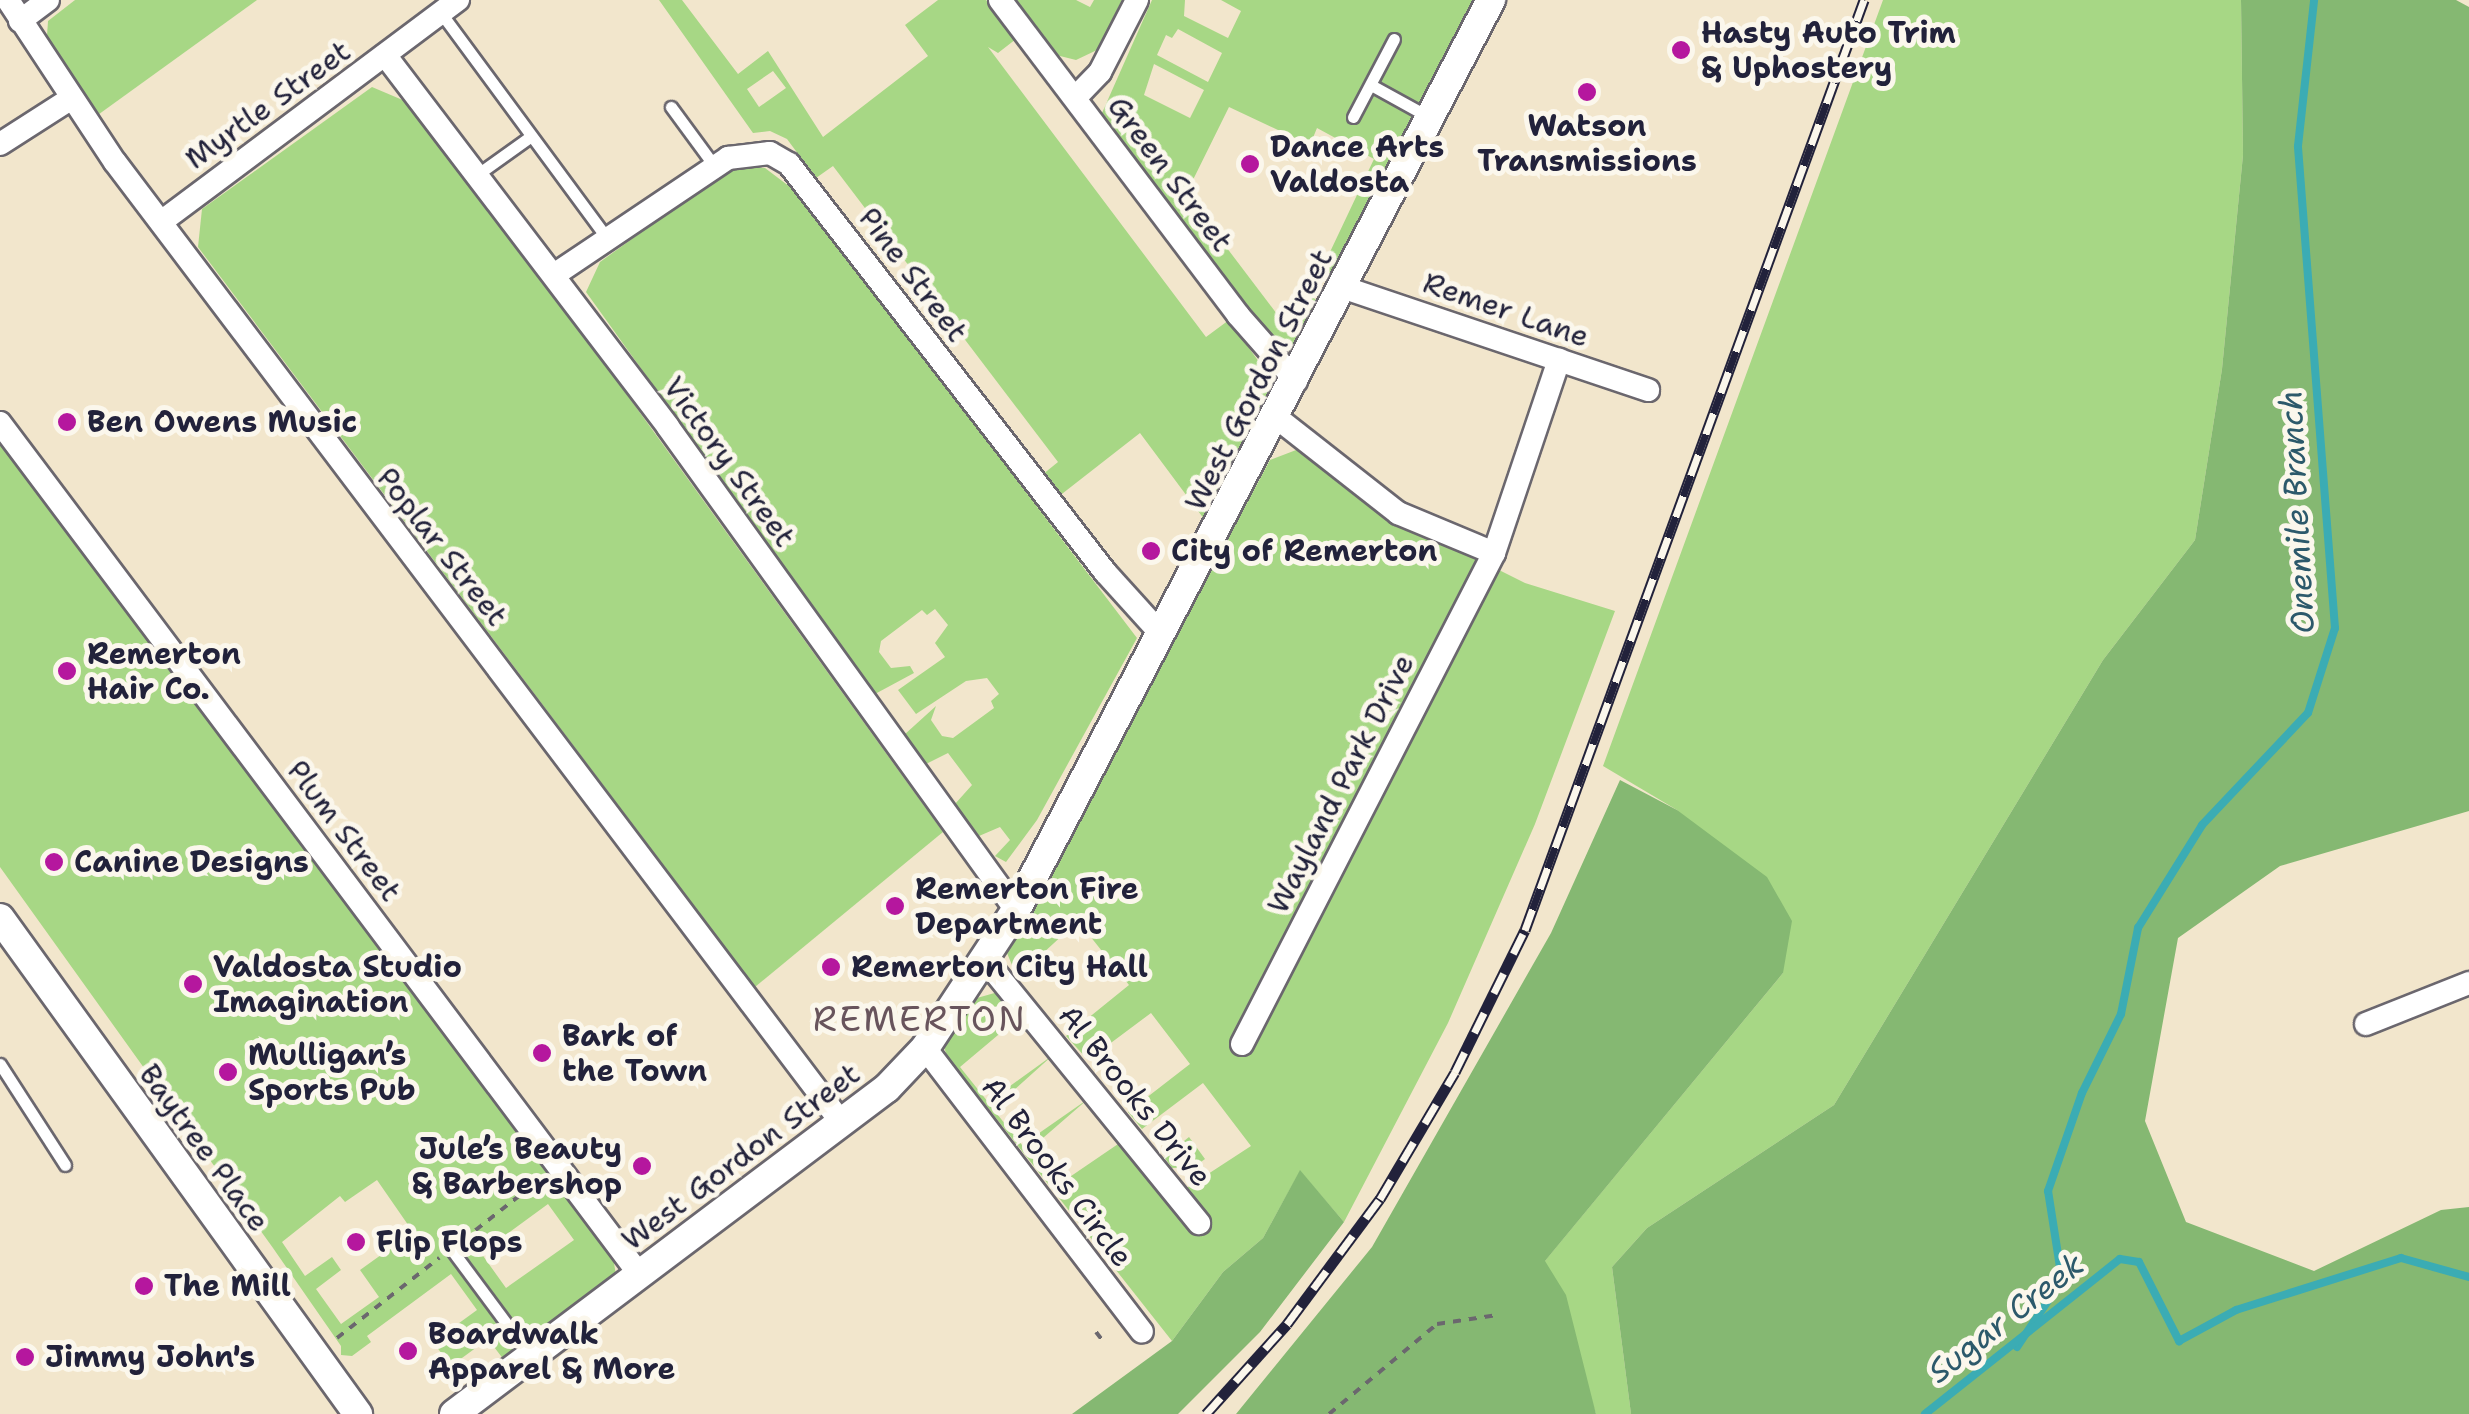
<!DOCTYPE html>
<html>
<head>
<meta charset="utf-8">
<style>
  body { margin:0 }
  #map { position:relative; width:2469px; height:1414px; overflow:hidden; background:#f2e6cc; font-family:"Shantell Sans",sans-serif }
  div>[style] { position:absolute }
  .green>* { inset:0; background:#a7d785 }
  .forest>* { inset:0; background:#85b872 }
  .stream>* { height:8px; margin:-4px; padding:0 4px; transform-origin:4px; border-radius:4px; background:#3bacb4 }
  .path>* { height:4px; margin-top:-2px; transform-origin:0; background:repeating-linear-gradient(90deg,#6b676e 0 8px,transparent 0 16px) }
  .roads { filter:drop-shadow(2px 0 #6b676e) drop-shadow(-2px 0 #6b676e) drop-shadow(0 2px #6b676e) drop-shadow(0 -2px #6b676e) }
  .service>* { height:11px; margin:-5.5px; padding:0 5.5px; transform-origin:5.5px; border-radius:5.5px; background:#fff }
  .minor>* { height:22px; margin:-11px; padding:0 11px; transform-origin:11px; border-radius:11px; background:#fff }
  .tertiary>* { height:28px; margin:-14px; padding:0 14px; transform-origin:14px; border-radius:14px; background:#fff }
  .rail>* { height:11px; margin-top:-5.5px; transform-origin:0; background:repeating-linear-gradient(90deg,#fbf7ec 0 22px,#22223b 0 44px); box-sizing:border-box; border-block:2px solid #22223b }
  .dots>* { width:28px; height:28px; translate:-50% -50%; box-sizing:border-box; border:5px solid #fbf7ec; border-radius:50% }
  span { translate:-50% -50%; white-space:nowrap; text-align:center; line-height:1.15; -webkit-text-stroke:10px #fbf7ec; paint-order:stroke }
  .poi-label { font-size:30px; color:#22223b; font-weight:700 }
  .left { translate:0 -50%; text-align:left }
  .right { translate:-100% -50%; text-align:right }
  .street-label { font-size:30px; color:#22223b }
  .water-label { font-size:32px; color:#2c596b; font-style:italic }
  .quarter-label { font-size:35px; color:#68545c; letter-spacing:2.5px }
</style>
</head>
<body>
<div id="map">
  <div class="green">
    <i style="clip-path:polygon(75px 0,257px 0,95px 117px,47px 36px,48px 21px)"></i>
    <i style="clip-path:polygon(evenodd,659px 0,682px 0,738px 74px,768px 51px,823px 137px,928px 56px,905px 25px,938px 0,986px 0,1016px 39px,998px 53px,988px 47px,1206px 337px,1229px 320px,1269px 376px,1275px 391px,1210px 527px,1140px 433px,1058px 497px,1042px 475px,1058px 462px,833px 166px,816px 178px,787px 139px,770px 131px,753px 133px,659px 0,773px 71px,786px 88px,759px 107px,747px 89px,773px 71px)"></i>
    <i style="clip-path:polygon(1015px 0,1076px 0,1090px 7px,1094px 0,1122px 0,1097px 50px,1076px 60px,1056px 55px)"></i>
    <i style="clip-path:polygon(evenodd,1152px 0,1185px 0,1184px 16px,1228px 38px,1241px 11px,1221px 0,1481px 0,1335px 274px,1321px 271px,1374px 159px,1317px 128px,1310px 145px,1229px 107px,1186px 194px,1283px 322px,1311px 296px,1319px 302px,1294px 353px,1273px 344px,1102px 113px,1152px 0,1178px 29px,1222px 53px,1208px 82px,1157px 55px,1166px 35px,1172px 38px,1178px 29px,1152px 0,1154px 64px,1204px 90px,1190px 118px,1144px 95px,1154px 64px)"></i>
    <i style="clip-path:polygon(1883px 0,2241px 0,2243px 155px,2222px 369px,2195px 540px,2103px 660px,1834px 1105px,1647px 1228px,1612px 1267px,1631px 1414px,1596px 1414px,1544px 1262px,1783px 973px,1677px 810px,1603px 766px)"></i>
    <i style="clip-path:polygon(372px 87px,419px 107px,943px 832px,755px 987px,198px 247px,202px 209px)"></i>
    <i style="clip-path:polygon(746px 167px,765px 168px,798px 193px,1137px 638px,1037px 820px,1006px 862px,995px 856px,1010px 840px,1000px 827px,979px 836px,955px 804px,972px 785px,948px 753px,926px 764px,904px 735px,936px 706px,931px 720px,942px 736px,953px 738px,994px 708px,991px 701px,999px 694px,987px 678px,966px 681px,916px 714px,898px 690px,945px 657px,935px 643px,948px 625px,935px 609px,927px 615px,922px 610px,881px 641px,879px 652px,891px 668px,910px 666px,914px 673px,875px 694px,586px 292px,600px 262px,726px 171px)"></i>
    <i style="clip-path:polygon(evenodd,0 439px,613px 1257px,616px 1275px,507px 1364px,488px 1339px,451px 1366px,433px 1342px,477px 1310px,451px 1274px,367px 1336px,371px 1342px,352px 1356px,341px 1355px,341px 1346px,273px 1248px,0 867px,0 439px,377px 1180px,413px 1232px,360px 1270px,379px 1297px,341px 1324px,316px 1289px,341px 1270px,332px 1257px,305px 1276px,282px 1242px,340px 1196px,345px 1202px,377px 1180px,0 439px,548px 1204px,574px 1240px,506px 1288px,481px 1253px,548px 1204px)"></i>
    <i style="clip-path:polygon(1304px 447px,1423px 532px,1525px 583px,1615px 611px,1535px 824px,1448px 1023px,1344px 1222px,1300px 1171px,1263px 1238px,1223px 1272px,1172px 1341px,947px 1056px,944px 1047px,977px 998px,998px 992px,1017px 1009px,1000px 1023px,1004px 1030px,960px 1067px,988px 1102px,1053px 1055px,993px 1109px,1022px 1145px,1088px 1099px,1028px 1151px,1055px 1187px,1121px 1142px,1195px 1236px,1210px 1223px,1185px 1189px,1251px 1146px,1203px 1083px,1142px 1129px,1128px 1112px,1190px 1064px,1151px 1013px,1088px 1060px,1066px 1036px,1129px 985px,1078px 921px,1017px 977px,1007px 953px,1270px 460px)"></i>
    <i style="clip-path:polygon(1189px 1137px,1205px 1159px,1194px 1167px,1172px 1168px,1164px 1157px)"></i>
  </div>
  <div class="forest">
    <i style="clip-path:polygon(2241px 0,2456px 0,2469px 7px,2469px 811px,2280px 866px,2178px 938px,2145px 1121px,2186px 1222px,2314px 1271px,2441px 1210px,2469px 1207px,2469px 1414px,1631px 1414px,1612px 1267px,1647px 1228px,1834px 1105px,2103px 660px,2195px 540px,2222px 369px,2243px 155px)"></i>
    <i style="clip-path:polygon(1620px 780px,1677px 810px,1767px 877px,1792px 921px,1783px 973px,1545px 1261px,1566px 1295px,1596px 1414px,1236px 1414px,1372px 1247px,1551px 933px)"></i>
    <i style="clip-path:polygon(1300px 1170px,1344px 1222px,1260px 1332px,1178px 1414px,1072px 1414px,1172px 1341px,1223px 1272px,1263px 1238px)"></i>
  </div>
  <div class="stream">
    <i style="left:2017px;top:1347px;width:81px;rotate:-56.1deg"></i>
    <i style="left:2062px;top:1280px;width:90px;rotate:-98.9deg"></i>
    <i style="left:2048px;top:1191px;width:104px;rotate:-70.9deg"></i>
    <i style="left:2082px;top:1093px;width:88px;rotate:-63.7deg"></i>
    <i style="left:2121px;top:1014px;width:88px;rotate:-78.8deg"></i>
    <i style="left:2138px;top:928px;width:121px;rotate:-58.1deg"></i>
    <i style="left:2202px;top:825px;width:154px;rotate:-46.6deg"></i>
    <i style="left:2308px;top:713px;width:89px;rotate:-72.4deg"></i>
    <i style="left:2335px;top:628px;width:483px;rotate:-94.4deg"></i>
    <i style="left:2298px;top:146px;width:147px;rotate:-83.7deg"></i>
    <i style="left:1925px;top:1414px;width:249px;rotate:-38.5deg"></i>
    <i style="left:2120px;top:1259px;width:19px;rotate:9deg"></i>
    <i style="left:2139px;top:1262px;width:89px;rotate:63.1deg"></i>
    <i style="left:2179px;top:1341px;width:65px;rotate:-28.5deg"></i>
    <i style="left:2236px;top:1310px;width:173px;rotate:-17.5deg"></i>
    <i style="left:2401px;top:1258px;width:71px;rotate:15.6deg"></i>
  </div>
  <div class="path">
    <i style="left:463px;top:1240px;width:95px;rotate:-38.2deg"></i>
    <i style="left:1096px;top:1332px;width:11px;rotate:52deg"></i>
    <i style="left:337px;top:1338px;width:130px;rotate:-38.1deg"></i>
    <i style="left:1329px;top:1414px;width:141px;rotate:-39.8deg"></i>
    <i style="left:1437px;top:1324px;width:61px;rotate:-8.5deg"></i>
  </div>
  <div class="roads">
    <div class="service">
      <i style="left:441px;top:13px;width:280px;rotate:53.6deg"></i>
      <i style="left:1371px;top:85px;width:66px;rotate:28.9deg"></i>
      <i style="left:671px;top:107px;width:74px;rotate:53.7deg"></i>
      <i style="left:1353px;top:117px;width:88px;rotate:-62.3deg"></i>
      <i style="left:478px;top:174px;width:65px;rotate:-35.6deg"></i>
      <i style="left:0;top:1064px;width:120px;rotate:57.2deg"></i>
      <i style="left:451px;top:1249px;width:131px;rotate:53.4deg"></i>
    </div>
    <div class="minor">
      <i style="left:8px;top:0;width:194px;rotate:56.6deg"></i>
      <i style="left:115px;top:162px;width:1204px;rotate:52.9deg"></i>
      <i style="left:1000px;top:0;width:395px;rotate:52.9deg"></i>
      <i style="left:1238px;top:315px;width:88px;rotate:48.7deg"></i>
      <i style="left:20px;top:21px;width:35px;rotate:-37deg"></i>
      <i style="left:385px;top:55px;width:467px;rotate:52.7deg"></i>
      <i style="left:668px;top:427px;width:595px;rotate:54.23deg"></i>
      <i style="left:1075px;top:98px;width:36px;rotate:-46deg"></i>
      <i style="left:1100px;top:72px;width:81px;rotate:-62.8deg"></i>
      <i style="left:0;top:144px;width:83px;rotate:-32.7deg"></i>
      <i style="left:161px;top:222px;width:371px;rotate:-36.8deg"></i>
      <i style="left:554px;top:275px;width:210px;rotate:-33.9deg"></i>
      <i style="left:728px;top:158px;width:42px;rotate:-6.8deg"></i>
      <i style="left:770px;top:153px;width:22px;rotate:30deg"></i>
      <i style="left:789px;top:164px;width:516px;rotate:52.24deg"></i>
      <i style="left:1105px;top:572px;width:85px;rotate:47.9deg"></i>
      <i style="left:1345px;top:288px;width:320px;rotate:18.6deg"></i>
      <i style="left:1277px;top:418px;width:154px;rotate:38.1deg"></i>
      <i style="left:1398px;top:513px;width:104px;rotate:22.6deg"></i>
      <i style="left:0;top:423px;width:1066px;rotate:53.09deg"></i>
      <i style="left:986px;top:961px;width:338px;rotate:50.9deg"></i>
      <i style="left:2366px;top:1024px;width:111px;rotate:-21.7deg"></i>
      <i style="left:1242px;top:1044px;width:552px;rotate:-62.83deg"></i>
      <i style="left:1494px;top:553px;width:204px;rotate:-71.4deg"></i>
      <i style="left:925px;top:1048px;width:357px;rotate:52.6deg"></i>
    </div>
    <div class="tertiary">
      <i style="left:0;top:918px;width:612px;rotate:54.18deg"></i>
      <i style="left:454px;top:1414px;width:542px;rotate:-36.98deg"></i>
      <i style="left:887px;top:1088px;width:55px;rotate:-46.5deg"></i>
      <i style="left:925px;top:1048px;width:165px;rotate:-56.6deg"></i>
      <i style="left:1016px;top:910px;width:1027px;rotate:-62.44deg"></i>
    </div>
  </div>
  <div class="rail">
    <i style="left:1206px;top:1414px;width:121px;rotate:-48deg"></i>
    <i style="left:1287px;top:1324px;width:156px;rotate:-53.4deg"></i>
    <i style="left:1380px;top:1199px;width:147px;rotate:-59.4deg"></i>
    <i style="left:1455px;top:1072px;width:158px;rotate:-63.8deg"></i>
    <i style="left:1525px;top:930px;width:990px;rotate:-69.97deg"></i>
  </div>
  <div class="dots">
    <i style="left:1681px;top:50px;background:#b5179e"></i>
    <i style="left:1587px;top:92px;background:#b5179e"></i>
    <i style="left:1250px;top:164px;background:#b5179e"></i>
    <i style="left:67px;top:422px;background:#b5179e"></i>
    <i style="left:1151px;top:551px;background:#b5179e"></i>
    <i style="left:67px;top:671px;background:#b5179e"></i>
    <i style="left:54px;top:862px;background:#b5179e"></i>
    <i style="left:895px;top:906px;background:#b5179e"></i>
    <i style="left:831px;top:967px;background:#b5179e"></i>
    <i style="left:193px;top:984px;background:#b5179e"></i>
    <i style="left:542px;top:1053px;background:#b5179e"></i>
    <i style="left:228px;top:1072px;background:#b5179e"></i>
    <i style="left:642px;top:1166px;background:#b5179e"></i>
    <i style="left:356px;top:1242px;background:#b5179e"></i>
    <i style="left:144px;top:1286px;background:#b5179e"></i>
    <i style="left:408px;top:1351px;background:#b5179e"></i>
    <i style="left:25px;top:1357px;background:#b5179e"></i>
  </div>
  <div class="poi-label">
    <span class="left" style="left:1701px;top:50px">Hasty Auto Trim<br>&amp; Uphostery</span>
    <span style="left:1587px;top:143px">Watson<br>Transmissions</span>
    <span class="left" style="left:1270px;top:164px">Dance Arts<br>Valdosta</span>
    <span class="left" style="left:87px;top:422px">Ben Owens Music</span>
    <span class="left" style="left:1171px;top:551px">City of Remerton</span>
    <span class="left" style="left:87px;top:671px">Remerton<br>Hair Co.</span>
    <span class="left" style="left:74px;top:862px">Canine Designs</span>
    <span class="left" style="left:915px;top:906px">Remerton Fire<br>Department</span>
    <span class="left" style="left:213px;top:984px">Valdosta Studio<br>Imagination</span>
    <span class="left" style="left:851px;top:967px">Remerton City Hall</span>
    <span class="left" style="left:562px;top:1053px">Bark of<br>the Town</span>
    <span class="left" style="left:248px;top:1072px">Mulligan’s<br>Sports Pub</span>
    <span class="right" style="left:622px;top:1166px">Jule’s Beauty<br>&amp; Barbershop</span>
    <span class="left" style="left:376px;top:1242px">Flip Flops</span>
    <span class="left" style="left:164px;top:1286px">The Mill</span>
    <span class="left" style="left:428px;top:1351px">Boardwalk<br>Apparel &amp; More</span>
    <span class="left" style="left:45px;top:1357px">Jimmy John's</span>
  </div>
  <div class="street-label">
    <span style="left:268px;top:105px;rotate:-36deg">Myrtle Street</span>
    <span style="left:1170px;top:174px;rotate:53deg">Green Street</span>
    <span style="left:913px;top:275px;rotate:53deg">Pine Street</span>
    <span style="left:1506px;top:310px;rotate:19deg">Remer Lane</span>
    <span style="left:1259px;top:380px;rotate:-63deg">West Gordon Street</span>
    <span style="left:729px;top:462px;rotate:54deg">Victory Street</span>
    <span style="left:442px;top:547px;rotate:52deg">Poplar Street</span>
    <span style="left:1341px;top:784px;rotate:-63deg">Wayland Park Drive</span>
    <span style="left:344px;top:831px;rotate:53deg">Plum Street</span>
    <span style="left:1135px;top:1096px;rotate:51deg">Al Brooks Drive</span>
    <span style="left:204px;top:1148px;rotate:54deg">Baytree Place</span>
    <span style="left:741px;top:1157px;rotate:-37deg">West Gordon Street</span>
    <span style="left:1057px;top:1172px;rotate:53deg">Al Brooks Circle</span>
  </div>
  <div class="water-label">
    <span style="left:2297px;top:512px;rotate:-93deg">Onemile Branch</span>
    <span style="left:2006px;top:1318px;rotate:-38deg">Sugar Creek</span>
  </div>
  <div class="quarter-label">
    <span style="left:920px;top:1019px">REMERTON</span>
  </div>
</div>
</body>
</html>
